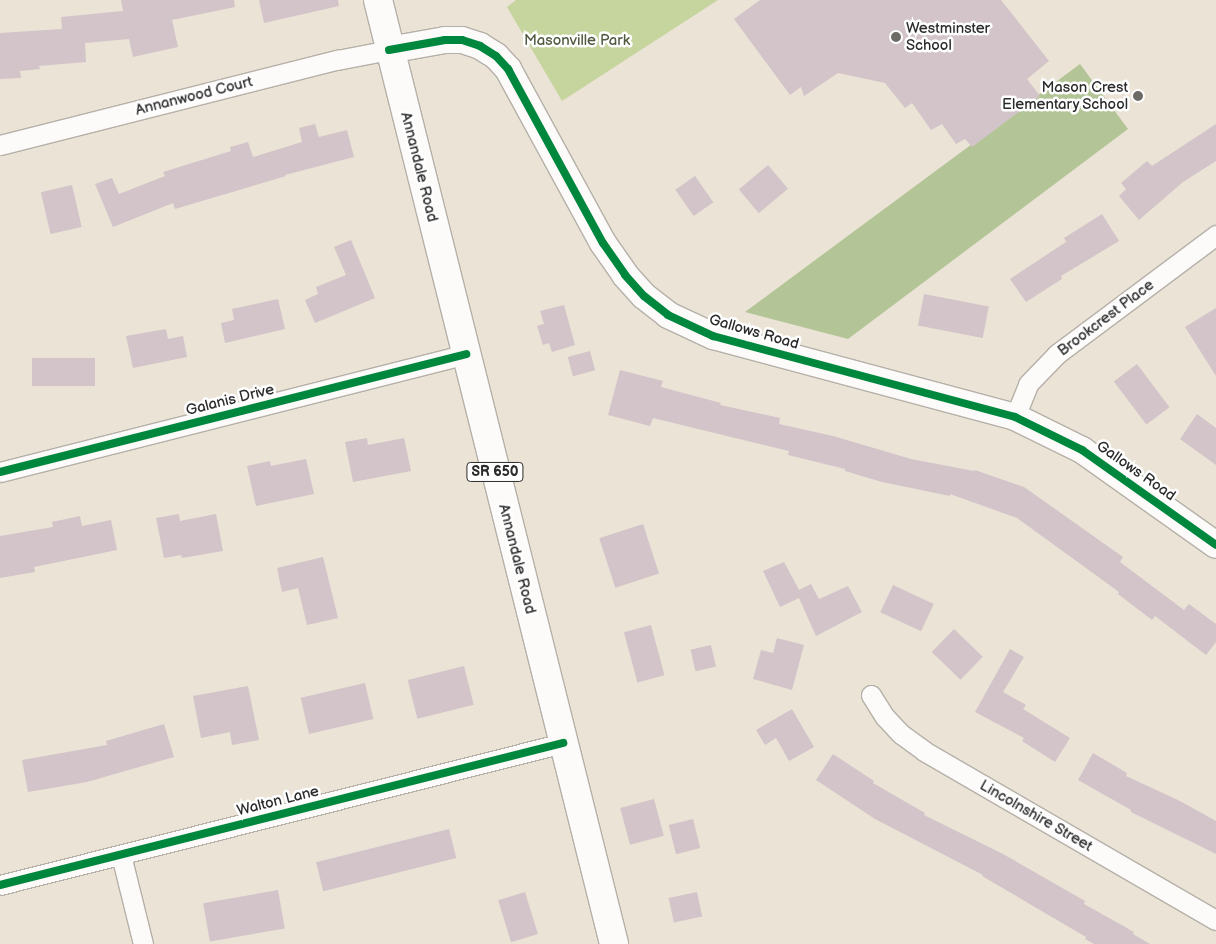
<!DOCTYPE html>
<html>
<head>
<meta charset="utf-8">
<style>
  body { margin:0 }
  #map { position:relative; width:1216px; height:944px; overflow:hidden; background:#ebe3d6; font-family:"Balsamiq Sans",sans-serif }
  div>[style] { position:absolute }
  .green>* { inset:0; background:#c6d49e }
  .forest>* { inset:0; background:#b3c596 }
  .building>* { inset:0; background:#d2c4c9; transform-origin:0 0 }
  .roads { filter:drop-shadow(1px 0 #b5b0a8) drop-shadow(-1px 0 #b5b0a8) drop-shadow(0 1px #b5b0a8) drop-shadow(0 -1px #b5b0a8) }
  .minor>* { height:19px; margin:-9.5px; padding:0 9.5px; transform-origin:9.5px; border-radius:9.5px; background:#fcfbf9 }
  .secondary>* { height:26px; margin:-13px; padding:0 13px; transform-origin:13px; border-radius:13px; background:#fcfbf9 }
  .primary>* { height:28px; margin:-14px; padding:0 14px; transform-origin:14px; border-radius:14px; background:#fcfbf9 }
  .cycleway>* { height:8px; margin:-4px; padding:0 4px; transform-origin:4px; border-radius:4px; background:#00873e }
  .dots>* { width:14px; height:14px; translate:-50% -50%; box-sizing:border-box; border:2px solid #fff; border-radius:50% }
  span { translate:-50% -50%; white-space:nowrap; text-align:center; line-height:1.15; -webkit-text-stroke:5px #fff; paint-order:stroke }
  .shield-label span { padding:1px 4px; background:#fff; border:1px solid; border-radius:4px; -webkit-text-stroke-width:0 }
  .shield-label { font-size:14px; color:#2b2b2b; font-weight:700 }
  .poi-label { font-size:15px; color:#2b2b2b }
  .left { translate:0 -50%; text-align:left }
  .right { translate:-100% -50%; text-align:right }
  .park-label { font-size:15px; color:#505a40 }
  .street-label { font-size:15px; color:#2b2b2b }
</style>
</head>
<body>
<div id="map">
  <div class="green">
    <i style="clip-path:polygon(516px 0,718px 0,562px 101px,507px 7px)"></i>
  </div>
  <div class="forest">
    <i style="clip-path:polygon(1080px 64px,1128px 129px,848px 339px,745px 312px)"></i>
  </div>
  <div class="building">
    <i style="clip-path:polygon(121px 0,234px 0,235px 7px,172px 20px,178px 47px,133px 57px,129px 39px,85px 43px,86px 62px,39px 66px,40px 69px,20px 71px,21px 78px,0 79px,0 33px,62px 29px,61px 17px,123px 11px)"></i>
    <i style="clip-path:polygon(259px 0,338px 0,339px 6px,264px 23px)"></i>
    <i style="clip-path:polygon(760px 0,1001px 0,1049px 61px,1027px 79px,1040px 96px,972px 147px,965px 139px,956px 144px,942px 124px,931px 130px,912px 103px,905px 108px,885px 83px,838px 73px,804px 96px,801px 87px,790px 95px,734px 19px)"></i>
    <i style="clip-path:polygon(315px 124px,319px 137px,347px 130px,354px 157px,285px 175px,286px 176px,175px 209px,173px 203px,113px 227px,95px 184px,112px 178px,119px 194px,165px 176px,163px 172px,231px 151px,230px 147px,248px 142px,253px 157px,302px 142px,299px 128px)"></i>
    <i style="clip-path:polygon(1216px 124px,1216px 161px,1183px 182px,1139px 220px,1119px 196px,1126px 189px,1121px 183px,1147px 161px,1152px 166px)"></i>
    <i style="left:768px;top:165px;width:31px;height:38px;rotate:50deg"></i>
    <i style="left:695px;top:176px;width:32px;height:24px;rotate:55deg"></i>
    <i style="left:72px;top:185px;width:43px;height:32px;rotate:77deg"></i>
    <i style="clip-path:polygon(1102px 214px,1119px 241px,1061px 276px,1062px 279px,1026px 302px,1010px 279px,1066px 242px,1064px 238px)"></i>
    <i style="clip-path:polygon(351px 240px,375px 298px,315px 323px,305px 300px,318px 294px,316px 287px,346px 275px,334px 247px)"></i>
    <i style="left:924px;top:294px;width:66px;height:32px;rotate:11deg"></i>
    <i style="clip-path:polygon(278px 299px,285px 329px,225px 343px,221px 323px,234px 320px,232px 309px)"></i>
    <i style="clip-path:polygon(564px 305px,575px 345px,552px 352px,549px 343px,543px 345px,537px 326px,544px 324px,540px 311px)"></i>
    <i style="clip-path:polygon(1216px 308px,1216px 376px,1185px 327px)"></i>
    <i style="clip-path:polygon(166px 329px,168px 339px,183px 336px,187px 357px,133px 368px,126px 336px)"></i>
    <i style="left:590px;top:351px;width:20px;height:23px;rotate:75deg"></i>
    <i style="left:32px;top:358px;width:63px;height:28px"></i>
    <i style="left:1137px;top:364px;width:54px;height:29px;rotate:53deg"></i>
    <i style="clip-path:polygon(620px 370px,663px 381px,661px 387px,721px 403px,720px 405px,780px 418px,779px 424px,833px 436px,911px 459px,974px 471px,975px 470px,1024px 487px,1123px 557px,1120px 562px,1184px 610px,1189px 604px,1216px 624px,1216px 642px,1206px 655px,1155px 616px,1152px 620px,1118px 594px,1119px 592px,1017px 518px,950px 494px,950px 496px,882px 482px,845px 471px,845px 469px,788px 455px,789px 451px,653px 418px,650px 426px,608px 415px)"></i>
    <i style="clip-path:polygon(1197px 414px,1216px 428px,1216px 465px,1180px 439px)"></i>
    <i style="clip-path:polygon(367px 438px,368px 445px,404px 438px,411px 471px,353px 482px,345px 442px)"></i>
    <i style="clip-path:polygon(306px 459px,314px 494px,256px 506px,247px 466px,270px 461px,271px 466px)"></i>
    <i style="clip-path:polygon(179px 514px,180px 521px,216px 514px,223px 551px,182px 558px,181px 555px,164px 558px,156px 518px)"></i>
    <i style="clip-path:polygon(80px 516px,82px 526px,111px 520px,117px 550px,34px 567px,35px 572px,0 578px,0 536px,53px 527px,52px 522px)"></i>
    <i style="left:643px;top:524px;width:52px;height:46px;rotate:72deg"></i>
    <i style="clip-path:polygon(323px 557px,338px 618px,307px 625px,298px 588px,282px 592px,277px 568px)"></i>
    <i style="clip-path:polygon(784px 562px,799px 590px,811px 584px,819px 599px,848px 586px,862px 612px,816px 636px,799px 598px,780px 607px,763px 571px)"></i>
    <i style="left:893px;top:585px;width:45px;height:30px;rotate:25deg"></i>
    <i style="left:651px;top:625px;width:52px;height:28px;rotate:75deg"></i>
    <i style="left:954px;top:629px;width:40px;height:32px;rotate:44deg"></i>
    <i style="clip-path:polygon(777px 638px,804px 645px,792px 690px,753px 679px,761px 650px,773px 653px)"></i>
    <i style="left:711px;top:645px;width:22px;height:21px;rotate:77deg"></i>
    <i style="clip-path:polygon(1010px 649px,1024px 657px,1003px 692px,1026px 705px,1023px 709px,1070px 738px,1055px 762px,1022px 741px,1024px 738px,975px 712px)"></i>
    <i style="left:464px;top:666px;width:40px;height:58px;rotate:76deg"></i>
    <i style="left:365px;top:683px;width:37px;height:66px;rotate:77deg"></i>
    <i style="clip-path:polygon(248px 686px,259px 740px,232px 745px,230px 732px,201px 738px,193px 696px)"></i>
    <i style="clip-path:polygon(792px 709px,814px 747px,789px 761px,776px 738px,765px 745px,756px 730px)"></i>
    <i style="clip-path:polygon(164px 724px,174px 757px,87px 782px,28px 792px,22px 760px,107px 745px,106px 741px)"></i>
    <i style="clip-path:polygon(1093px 753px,1127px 773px,1126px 776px,1180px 801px,1216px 821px,1216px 854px,1131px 812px,1131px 810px,1078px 780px)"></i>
    <i style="clip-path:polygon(833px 754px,874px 781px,873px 783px,925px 813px,924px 815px,1003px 854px,1085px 901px,1084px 904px,1134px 932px,1133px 934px,1150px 944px,1094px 944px,1085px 939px,1086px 937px,982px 876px,983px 875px,875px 819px,816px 780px)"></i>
    <i style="left:654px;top:799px;width:38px;height:35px;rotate:75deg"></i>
    <i style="left:693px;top:819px;width:30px;height:25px;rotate:76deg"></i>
    <i style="left:449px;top:829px;width:30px;height:137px;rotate:76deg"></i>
    <i style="left:278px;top:890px;width:39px;height:76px;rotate:80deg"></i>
    <i style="left:525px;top:892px;width:44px;height:28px;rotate:73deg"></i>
    <i style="left:697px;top:892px;width:25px;height:29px;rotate:78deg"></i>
  </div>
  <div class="roads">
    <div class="minor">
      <i style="left:0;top:145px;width:348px;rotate:-14.2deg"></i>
      <i style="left:337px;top:60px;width:53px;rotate:-10.9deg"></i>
      <i style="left:1015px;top:417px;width:35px;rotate:-68deg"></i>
      <i style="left:1028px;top:384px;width:42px;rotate:-46deg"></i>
      <i style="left:1057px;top:354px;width:199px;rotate:-36.8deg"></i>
      <i style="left:0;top:472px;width:481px;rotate:-14.2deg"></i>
      <i style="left:871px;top:695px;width:26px;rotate:58deg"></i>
      <i style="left:885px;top:717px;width:23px;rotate:47deg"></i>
      <i style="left:901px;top:734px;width:29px;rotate:36deg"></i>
      <i style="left:924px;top:751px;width:337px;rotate:30.1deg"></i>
      <i style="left:121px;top:855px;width:92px;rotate:76.1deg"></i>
      <i style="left:0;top:885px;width:581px;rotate:-14.16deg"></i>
    </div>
    <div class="secondary">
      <i style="left:389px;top:50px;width:57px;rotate:-10.1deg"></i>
      <i style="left:445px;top:40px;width:17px"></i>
      <i style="left:462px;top:40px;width:19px;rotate:18deg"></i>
      <i style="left:480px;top:46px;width:19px;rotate:32deg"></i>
      <i style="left:496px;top:56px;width:18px;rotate:47deg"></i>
      <i style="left:508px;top:69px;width:198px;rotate:61.4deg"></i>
      <i style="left:603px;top:243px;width:39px;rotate:55deg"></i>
      <i style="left:625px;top:275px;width:28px;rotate:48deg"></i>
      <i style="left:644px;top:296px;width:31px;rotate:38deg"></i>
      <i style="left:668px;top:315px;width:50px;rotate:25deg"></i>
      <i style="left:713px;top:336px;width:313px;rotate:15deg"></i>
      <i style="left:1015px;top:417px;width:75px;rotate:26.2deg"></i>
      <i style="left:1082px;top:450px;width:164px;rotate:35.3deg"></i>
    </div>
    <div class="primary">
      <i style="left:378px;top:0;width:973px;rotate:75.96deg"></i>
    </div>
  </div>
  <div class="cycleway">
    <i style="left:389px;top:50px;width:57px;rotate:-10.1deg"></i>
    <i style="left:445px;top:40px;width:17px"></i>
    <i style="left:462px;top:40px;width:19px;rotate:18deg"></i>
    <i style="left:480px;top:46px;width:19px;rotate:32deg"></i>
    <i style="left:496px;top:56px;width:18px;rotate:47deg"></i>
    <i style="left:508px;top:69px;width:198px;rotate:61.4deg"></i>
    <i style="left:603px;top:243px;width:39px;rotate:55deg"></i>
    <i style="left:625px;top:275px;width:28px;rotate:48deg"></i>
    <i style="left:644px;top:296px;width:31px;rotate:38deg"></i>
    <i style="left:668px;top:315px;width:50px;rotate:25deg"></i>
    <i style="left:713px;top:336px;width:313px;rotate:15deg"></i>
    <i style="left:1015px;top:417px;width:75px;rotate:26.2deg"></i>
    <i style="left:1082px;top:450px;width:164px;rotate:35.3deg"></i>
    <i style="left:0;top:472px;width:481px;rotate:-14.2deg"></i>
    <i style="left:0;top:885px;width:581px;rotate:-14.16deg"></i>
  </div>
  <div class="dots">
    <i style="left:896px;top:37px;background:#6e6b67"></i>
    <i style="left:1138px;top:96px;background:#6e6b67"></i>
  </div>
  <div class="shield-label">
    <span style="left:495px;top:472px">SR 650</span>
  </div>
  <div class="poi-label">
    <span class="left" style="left:906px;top:37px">Westminster<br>School</span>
    <span class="right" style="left:1128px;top:96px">Mason Crest<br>Elementary School</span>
  </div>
  <div class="park-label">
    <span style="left:577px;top:41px">Masonville Park</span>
  </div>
  <div class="street-label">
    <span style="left:194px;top:96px;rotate:-14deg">Annanwood Court</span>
    <span style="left:419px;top:167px;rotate:76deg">Annandale Road</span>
    <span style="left:1106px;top:318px;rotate:-37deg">Brookcrest Place</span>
    <span style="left:754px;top:332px;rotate:16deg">Gallows Road</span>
    <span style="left:230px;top:400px;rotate:-14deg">Galanis Drive</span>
    <span style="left:1136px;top:471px;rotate:35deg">Gallows Road</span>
    <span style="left:517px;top:559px;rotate:76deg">Annandale Road</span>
    <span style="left:278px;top:801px;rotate:-14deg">Walton Lane</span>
    <span style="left:1036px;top:816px;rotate:30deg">Lincolnshire Street</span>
  </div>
</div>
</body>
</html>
